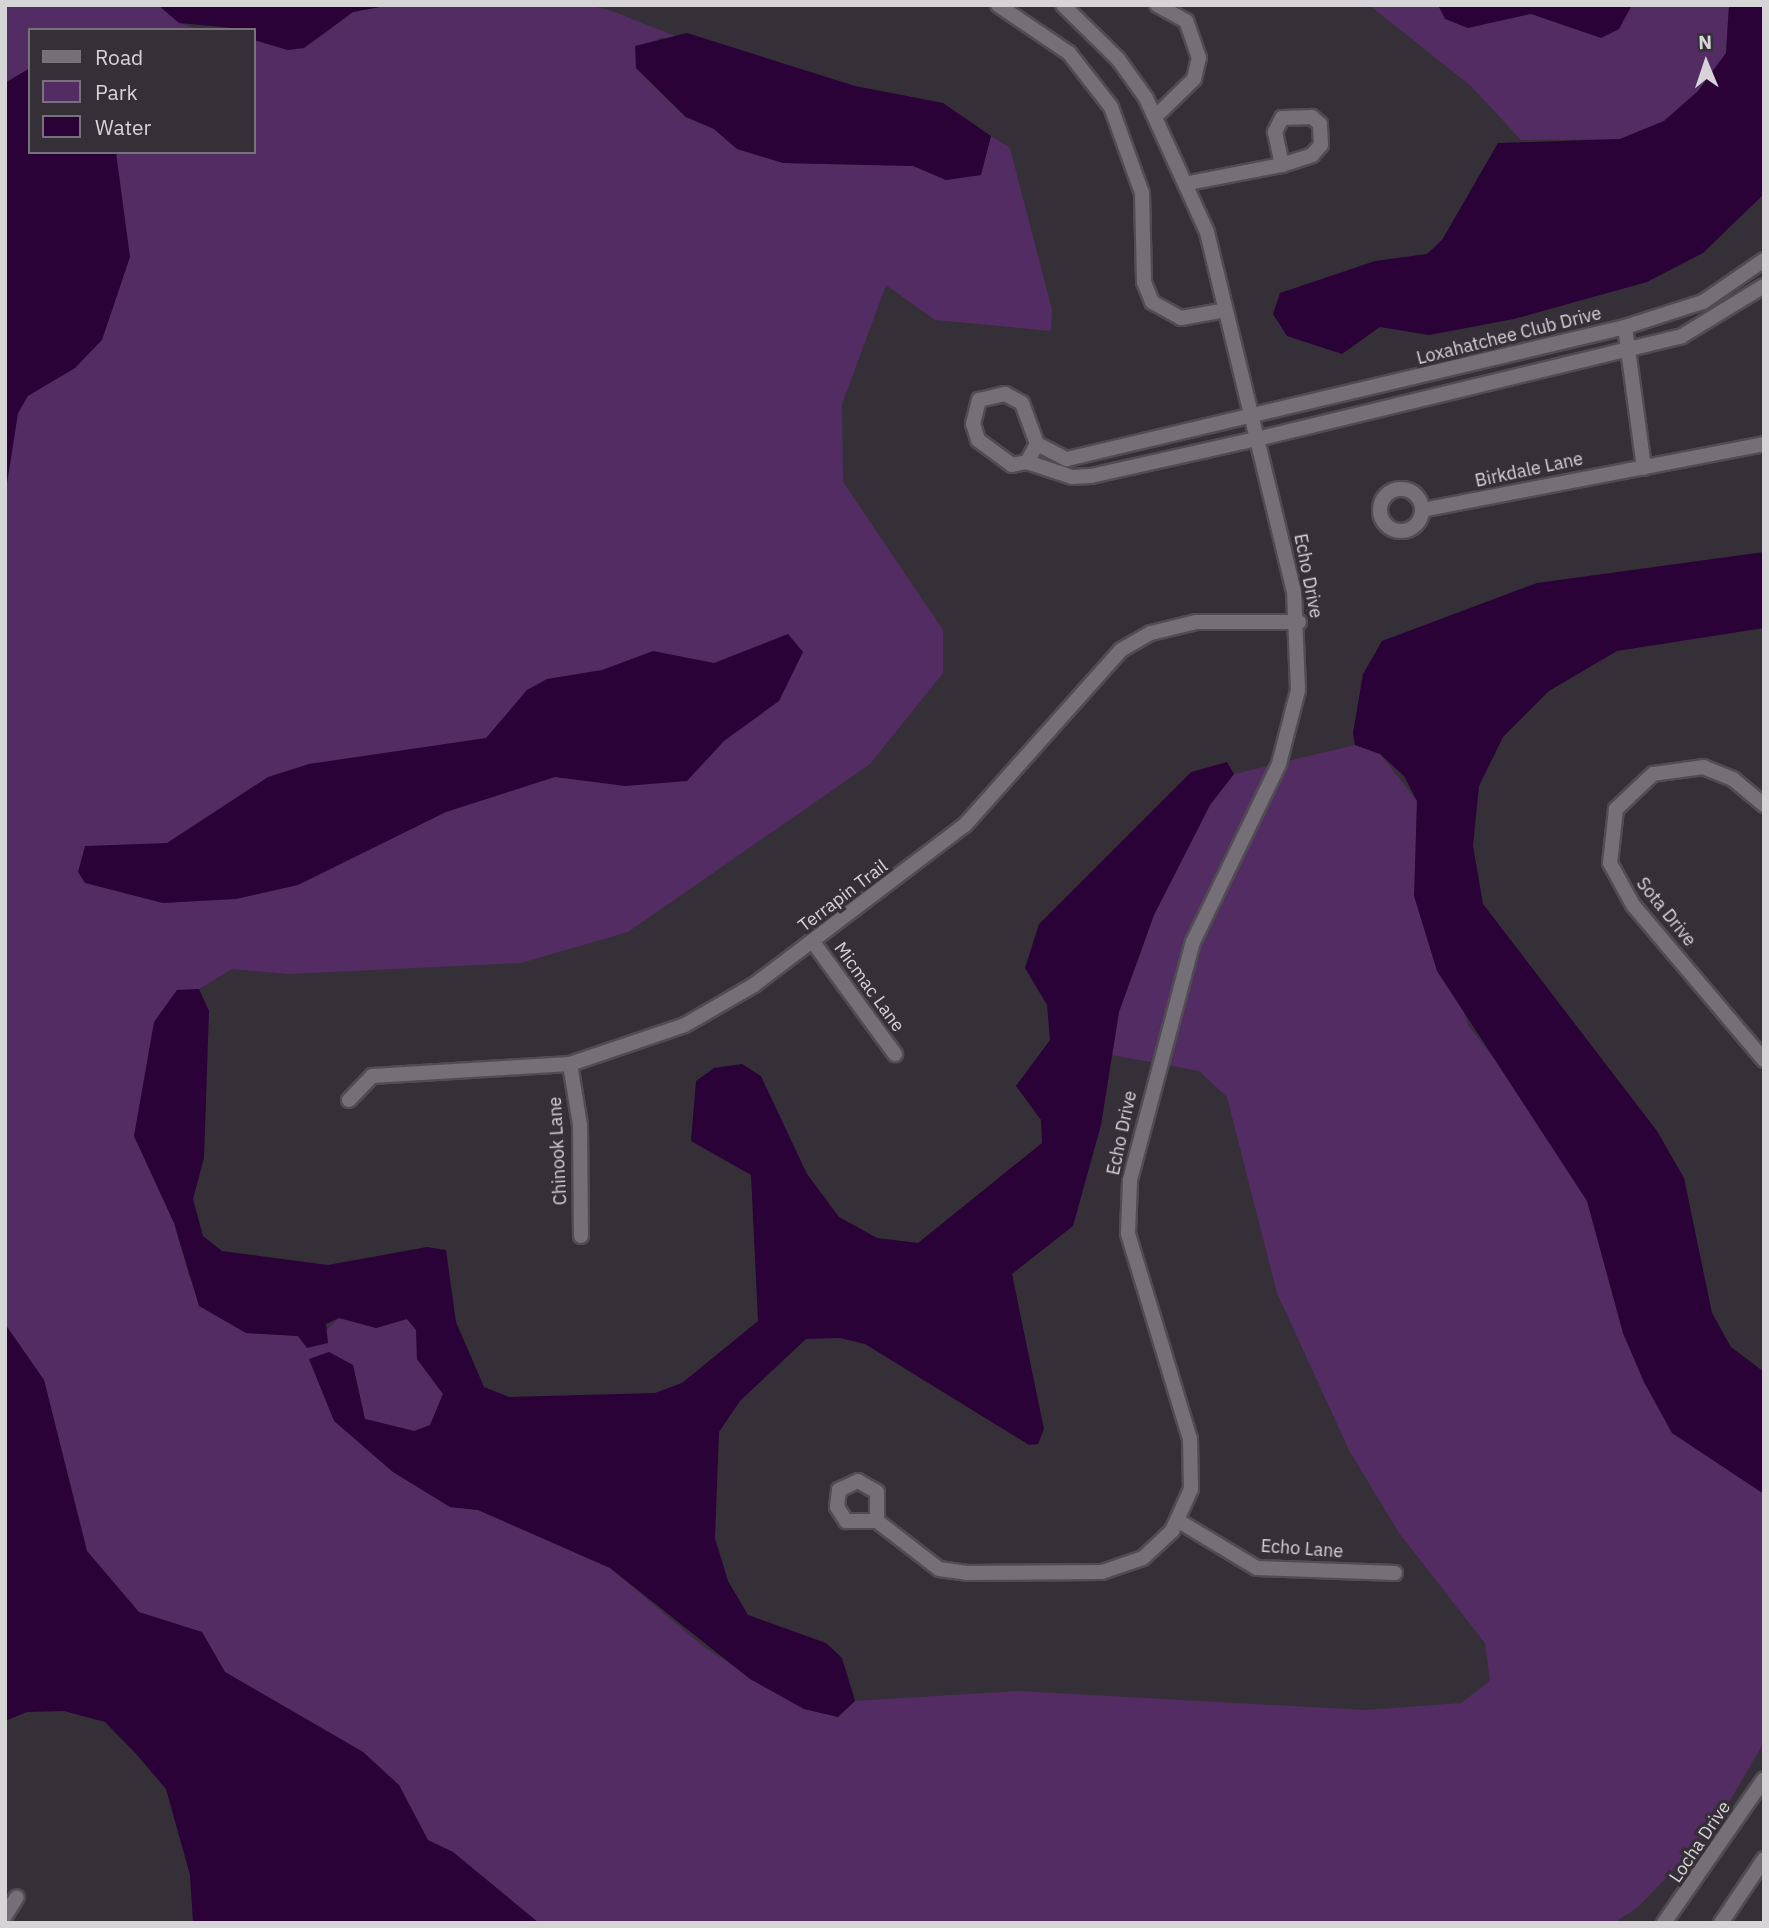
<!DOCTYPE html>
<html>
<head>
<meta charset="utf-8">
<style>
  body { margin:0 }
  #map { position:relative; width:1769px; height:1928px; overflow:hidden; background:#353037; font-family:"IBM Plex Sans",sans-serif }
  div>[style] { position:absolute }
  .green>* { inset:0; background:#542c64 }
  .water>* { inset:0; background:#2a0238 }
  .roads { filter:drop-shadow(2px 0 #504d52) drop-shadow(-2px 0 #504d52) drop-shadow(0 2px #504d52) drop-shadow(0 -2px #504d52) }
  .street>* { height:14px; margin:-7px; padding:0 7px; transform-origin:7px; border-radius:7px; background:#756f77 }
  .street>.ring { margin:-7px; padding:0; box-sizing:content-box; background:none; border:14px solid #756f77; border-radius:50% }
  span { translate:-50% -50%; white-space:nowrap; text-align:center; line-height:1.15; -webkit-text-stroke:7px #353037; paint-order:stroke }
  .street-label { font-size:18px; color:#d7d4d8 }
  .frame { position:absolute; inset:0; border:7px solid #d7d4d8; pointer-events:none }
  .legend { position:absolute; left:28px; top:28px; width:228px; height:126px; box-sizing:border-box; background:#353037; border:2px solid #767277; margin:0; padding:9px 12px; list-style:none; font-size:21px; color:#d7d4d8 }
  .legend li { display:flex; align-items:center; gap:14px; height:35px }
  .legend b { width:35px; border:2px solid #767277 }
  .north { position:absolute; left:1671px; top:28px; width:70px; height:70px; -webkit-text-stroke:5px #353037; paint-order:stroke; rotate:358deg; font-size:19px; font-weight:700; line-height:28px; text-align:center; color:#d7d4d8 }
  .north::after { content:''; display:block; margin:auto; width:24px; height:32px; background:#d7d4d8; clip-path:polygon(50% 0,100% 100%,50% 72%,0 100%) }
</style>
</head>
<body>
<div id="map">
  <div class="green">
    <i style="clip-path:polygon(5px 5px,158px 5px,179px 23px,201px 30px,30px 30px,30px 152px,254px 152px,254px 40px,287px 50px,310px 44px,353px 12px,391px 5px,590px 5px,612px 11px,680px 38px,659px 38px,636px 68px,685px 117px,714px 129px,737px 149px,783px 163px,914px 166px,946px 180px,981px 175px,991px 136px,1010px 148px,1052px 310px,1051px 331px,935px 320px,886px 285px,842px 404px,843px 482px,943px 630px,943px 673px,870px 764px,628px 932px,521px 963px,288px 974px,232px 969px,199px 989px,177px 990px,134px 1136px,174px 1223px,189px 1276px,246px 1333px,298px 1336px,308px 1348px,339px 1318px,376px 1328px,407px 1319px,416px 1330px,417px 1359px,443px 1394px,430px 1426px,414px 1431px,365px 1419px,353px 1365px,309px 1360px,335px 1421px,393px 1472px,450px 1507px,478px 1510px,610px 1568px,705px 1648px,804px 1709px,838px 1717px,855px 1701px,1018px 1691px,1365px 1710px,1461px 1703px,1490px 1681px,1485px 1643px,1399px 1533px,1349px 1450px,1277px 1293px,1227px 1097px,1199px 1071px,1112px 1055px,1119px 1012px,1154px 915px,1210px 805px,1234px 774px,1355px 745px,1380px 754px,1417px 801px,1416px 859px,1468px 1025px,1518px 1090px,1587px 1201px,1623px 1333px,1644px 1382px,1672px 1433px,1764px 1494px,1764px 1742px,1714px 1828px,1638px 1907px,1614px 1923px,539px 1923px,453px 1852px,428px 1841px,399px 1785px,363px 1752px,225px 1672px,202px 1632px,139px 1613px,123px 1594px,87px 1551px,44px 1380px,5px 1324px)"></i>
    <i style="clip-path:polygon(1369px 5px,1729px 5px,1726px 53px,1698px 91px,1664px 121px,1620px 139px,1521px 140px,1471px 86px)"></i>
  </div>
  <div class="water">
    <i style="clip-path:polygon(158px 5px,391px 5px,353px 12px,304px 48px,288px 50px,254px 40px,254px 30px,179px 23px)"></i>
    <i style="clip-path:polygon(1438px 5px,1632px 5px,1619px 29px,1601px 38px,1531px 14px,1468px 28px,1445px 19px)"></i>
    <i style="clip-path:polygon(1729px 5px,1764px 5px,1764px 194px,1703px 253px,1647px 282px,1514px 319px,1429px 335px,1380px 327px,1342px 354px,1287px 336px,1273px 314px,1280px 293px,1375px 261px,1427px 254px,1442px 240px,1498px 143px,1620px 139px,1664px 121px,1698px 91px,1726px 53px)"></i>
    <i style="clip-path:polygon(687px 33px,855px 86px,943px 103px,991px 136px,981px 175px,946px 180px,913px 166px,783px 163px,737px 149px,714px 129px,686px 117px,636px 68px,635px 46px)"></i>
    <i style="clip-path:polygon(30px 68px,30px 152px,116px 152px,130px 257px,102px 340px,75px 368px,28px 396px,18px 413px,5px 497px,5px 83px)"></i>
    <i style="clip-path:polygon(1764px 552px,1764px 628px,1617px 651px,1549px 691px,1503px 737px,1479px 786px,1473px 846px,1483px 904px,1657px 1131px,1684px 1178px,1712px 1313px,1731px 1347px,1764px 1372px,1764px 1494px,1672px 1433px,1644px 1382px,1623px 1333px,1587px 1201px,1437px 971px,1414px 896px,1417px 801px,1404px 776px,1380px 754px,1355px 745px,1353px 733px,1363px 674px,1382px 641px,1537px 583px)"></i>
    <i style="clip-path:polygon(788px 634px,803px 652px,779px 701px,724px 741px,687px 781px,625px 786px,555px 777px,446px 812px,298px 885px,236px 899px,163px 903px,85px 883px,78px 872px,85px 846px,167px 843px,268px 777px,309px 764px,486px 738px,527px 690px,547px 679px,602px 670px,653px 651px,714px 663px)"></i>
    <i style="clip-path:polygon(1227px 762px,1234px 774px,1210px 805px,1154px 915px,1119px 1012px,1101px 1125px,1073px 1226px,1012px 1274px,1044px 1429px,1038px 1444px,1029px 1445px,865px 1344px,840px 1338px,806px 1339px,740px 1401px,719px 1432px,715px 1538px,728px 1581px,748px 1615px,826px 1643px,842px 1658px,855px 1701px,838px 1717px,804px 1709px,750px 1679px,610px 1568px,478px 1510px,450px 1507px,393px 1472px,334px 1421px,309px 1359px,329px 1352px,353px 1365px,365px 1419px,414px 1431px,430px 1425px,443px 1394px,417px 1359px,416px 1330px,407px 1319px,376px 1328px,339px 1318px,326px 1324px,328px 1343px,307px 1348px,298px 1336px,246px 1333px,199px 1306px,174px 1223px,134px 1136px,154px 1022px,177px 990px,199px 989px,209px 1011px,204px 1158px,193px 1199px,203px 1236px,222px 1251px,328px 1265px,427px 1247px,446px 1250px,456px 1322px,484px 1387px,509px 1397px,655px 1393px,682px 1383px,758px 1321px,751px 1175px,691px 1141px,696px 1081px,714px 1068px,742px 1064px,761px 1076px,807px 1174px,839px 1217px,877px 1238px,918px 1243px,1042px 1143px,1041px 1120px,1016px 1086px,1050px 1040px,1047px 1005px,1025px 968px,1039px 924px,1191px 772px)"></i>
    <i style="clip-path:polygon(5px 1324px,44px 1380px,87px 1551px,139px 1612px,202px 1632px,225px 1672px,363px 1752px,399px 1785px,428px 1840px,453px 1852px,539px 1923px,193px 1923px,190px 1875px,166px 1789px,137px 1755px,105px 1722px,64px 1711px,27px 1712px,5px 1721px)"></i>
  </div>
  <div class="roads">
    <div class="street">
      <i style="left:998px;top:5px;width:86px;rotate:34.1deg"></i>
      <i style="left:1069px;top:53px;width:68px;rotate:52.1deg"></i>
      <i style="left:1111px;top:107px;width:91px;rotate:70.2deg"></i>
      <i style="left:1142px;top:193px;width:89px;rotate:88.7deg"></i>
      <i style="left:1144px;top:282px;width:22px;rotate:68deg"></i>
      <i style="left:1152px;top:302px;width:33px;rotate:29deg"></i>
      <i style="left:1181px;top:318px;width:41px;rotate:-9.9deg"></i>
      <i style="left:1156px;top:116px;width:53px;rotate:-44.2deg"></i>
      <i style="left:1194px;top:79px;width:22px;rotate:-77deg"></i>
      <i style="left:1199px;top:58px;width:39px;rotate:-109deg"></i>
      <i style="left:1186px;top:21px;width:33px;rotate:-151deg"></i>
      <i style="left:1189px;top:183px;width:95px;rotate:-11deg"></i>
      <i style="left:1282px;top:165px;width:32px;rotate:-18deg"></i>
      <i style="left:1312px;top:155px;width:13px;rotate:-48deg"></i>
      <i style="left:1321px;top:145px;width:21px;rotate:-93deg"></i>
      <i style="left:1320px;top:124px;width:11px;rotate:-139deg"></i>
      <i style="left:1312px;top:117px;width:30px;rotate:178deg"></i>
      <i style="left:1282px;top:118px;width:16px;rotate:117deg"></i>
      <i style="left:1275px;top:132px;width:34px;rotate:78deg"></i>
      <i style="left:1625px;top:327px;width:142px;rotate:82.3deg"></i>
      <i style="left:1005px;top:394px;width:19px;rotate:28deg"></i>
      <i style="left:1022px;top:403px;width:44px;rotate:69.9deg"></i>
      <i style="left:1037px;top:444px;width:21px;rotate:119deg"></i>
      <i style="left:1027px;top:462px;width:15px;rotate:169deg"></i>
      <i style="left:1012px;top:465px;width:42px;rotate:-143.7deg"></i>
      <i style="left:978px;top:440px;width:17px;rotate:-107deg"></i>
      <i style="left:973px;top:424px;width:25px;rotate:-76deg"></i>
      <i style="left:979px;top:400px;width:27px;rotate:-13deg"></i>
      <i style="left:1037px;top:444px;width:34px;rotate:27deg"></i>
      <i style="left:1067px;top:459px;width:573px;rotate:-13.31deg"></i>
      <i style="left:1625px;top:327px;width:82px;rotate:-17.8deg"></i>
      <i style="left:1703px;top:302px;width:74px;rotate:-34.5deg"></i>
      <i style="left:1027px;top:462px;width:47px;rotate:18.4deg"></i>
      <i style="left:1072px;top:477px;width:19px;rotate:-3deg"></i>
      <i style="left:1091px;top:476px;width:170px;rotate:-12.6deg"></i>
      <i style="left:1257px;top:439px;width:437px;rotate:-13.6deg"></i>
      <i style="left:1682px;top:336px;width:96px;rotate:-31.4deg"></i>
      <i class="ring" style="left:1380px;top:489px;width:28px;height:28px"></i>
      <i style="left:1422px;top:510px;width:348px;rotate:-10.9deg"></i>
      <i style="left:1764px;top:805px;width:40px;rotate:-140deg"></i>
      <i style="left:1733px;top:779px;width:31px;rotate:-158deg"></i>
      <i style="left:1704px;top:767px;width:51px;rotate:172.2deg"></i>
      <i style="left:1653px;top:774px;width:51px;rotate:136.6deg"></i>
      <i style="left:1616px;top:809px;width:54px;rotate:96.3deg"></i>
      <i style="left:1610px;top:863px;width:48px;rotate:61.3deg"></i>
      <i style="left:1633px;top:905px;width:203px;rotate:49.8deg"></i>
      <i style="left:813px;top:942px;width:139px;rotate:53.8deg"></i>
      <i style="left:570px;top:1064px;width:62px;rotate:80.7deg"></i>
      <i style="left:580px;top:1125px;width:111px;rotate:89.5deg"></i>
      <i style="left:349px;top:1100px;width:33px;rotate:-46deg"></i>
      <i style="left:372px;top:1076px;width:198px;rotate:-3.5deg"></i>
      <i style="left:570px;top:1064px;width:121px;rotate:-18.7deg"></i>
      <i style="left:685px;top:1025px;width:80px;rotate:-30.1deg"></i>
      <i style="left:754px;top:985px;width:265px;rotate:-37.2deg"></i>
      <i style="left:965px;top:825px;width:234px;rotate:-48.3deg"></i>
      <i style="left:1121px;top:650px;width:34px;rotate:-30deg"></i>
      <i style="left:1151px;top:633px;width:46px;rotate:-13.7deg"></i>
      <i style="left:1196px;top:622px;width:103px"></i>
      <i style="left:1177px;top:1520px;width:93px;rotate:31deg"></i>
      <i style="left:1257px;top:1568px;width:138px;rotate:2.1deg"></i>
      <i style="left:877px;top:1521px;width:29px;rotate:-90deg"></i>
      <i style="left:877px;top:1492px;width:22px;rotate:-150deg"></i>
      <i style="left:858px;top:1481px;width:21px;rotate:155deg"></i>
      <i style="left:839px;top:1490px;width:17px;rotate:97deg"></i>
      <i style="left:837px;top:1507px;width:17px;rotate:57deg"></i>
      <i style="left:846px;top:1521px;width:31px"></i>
      <i style="left:877px;top:1521px;width:78px;rotate:37.7deg"></i>
      <i style="left:939px;top:1569px;width:28px;rotate:8deg"></i>
      <i style="left:967px;top:1573px;width:135px;rotate:-0.4deg"></i>
      <i style="left:1102px;top:1572px;width:43px;rotate:-18.9deg"></i>
      <i style="left:1143px;top:1558px;width:40px;rotate:-43deg"></i>
      <i style="left:1172px;top:1531px;width:46px;rotate:-65.7deg"></i>
      <i style="left:1191px;top:1489px;width:50px;rotate:-91.1deg"></i>
      <i style="left:1190px;top:1439px;width:215px;rotate:-106.8deg"></i>
      <i style="left:1128px;top:1233px;width:53px;rotate:-87.8deg"></i>
      <i style="left:1130px;top:1180px;width:246px;rotate:-75.2deg"></i>
      <i style="left:1193px;top:942px;width:198px;rotate:-64.2deg"></i>
      <i style="left:1279px;top:764px;width:76px;rotate:-75.6deg"></i>
      <i style="left:1298px;top:690px;width:98px;rotate:-92.3deg"></i>
      <i style="left:1294px;top:592px;width:370px;rotate:-103.6deg"></i>
      <i style="left:1207px;top:232px;width:147px;rotate:-114.5deg"></i>
      <i style="left:1146px;top:98px;width:48px;rotate:-125.7deg"></i>
      <i style="left:1118px;top:59px;width:77px;rotate:-135.5deg"></i>
      <i style="left:5px;top:1916px;width:22px;rotate:-58deg"></i>
      <i style="left:1664px;top:1923px;width:175px;rotate:-55.2deg"></i>
      <i style="left:1721px;top:1923px;width:77px;rotate:-56.1deg"></i>
    </div>
  </div>
  <div class="street-label">
    <span style="left:1509px;top:336px;rotate:-14deg">Loxahatchee Club Drive</span>
    <span style="left:1529px;top:470px;rotate:-12deg">Birkdale Lane</span>
    <span style="left:1308px;top:576px;rotate:79deg">Echo Drive</span>
    <span style="left:843px;top:896px;rotate:-37deg">Terrapin Trail</span>
    <span style="left:1666px;top:912px;rotate:51deg">Sota Drive</span>
    <span style="left:869px;top:987px;rotate:54deg">Micmac Lane</span>
    <span style="left:1122px;top:1133px;rotate:-78deg">Echo Drive</span>
    <span style="left:558px;top:1151px;rotate:-93deg">Chinook Lane</span>
    <span style="left:1302px;top:1549px;rotate:4deg">Echo Lane</span>
    <span style="left:1700px;top:1842px;rotate:-56deg">Locha Drive</span>
  </div>
  <div class="frame"></div>
  <ul class="legend">
  <li><b style="height:9px;background:#756f77"></b>Road</li>
  <li><b style="height:19px;background:#542c64"></b>Park</li>
  <li><b style="height:19px;background:#2a0238"></b>Water</li>
  </ul>
  <div class="north">N</div>
</div>
</body>
</html>
